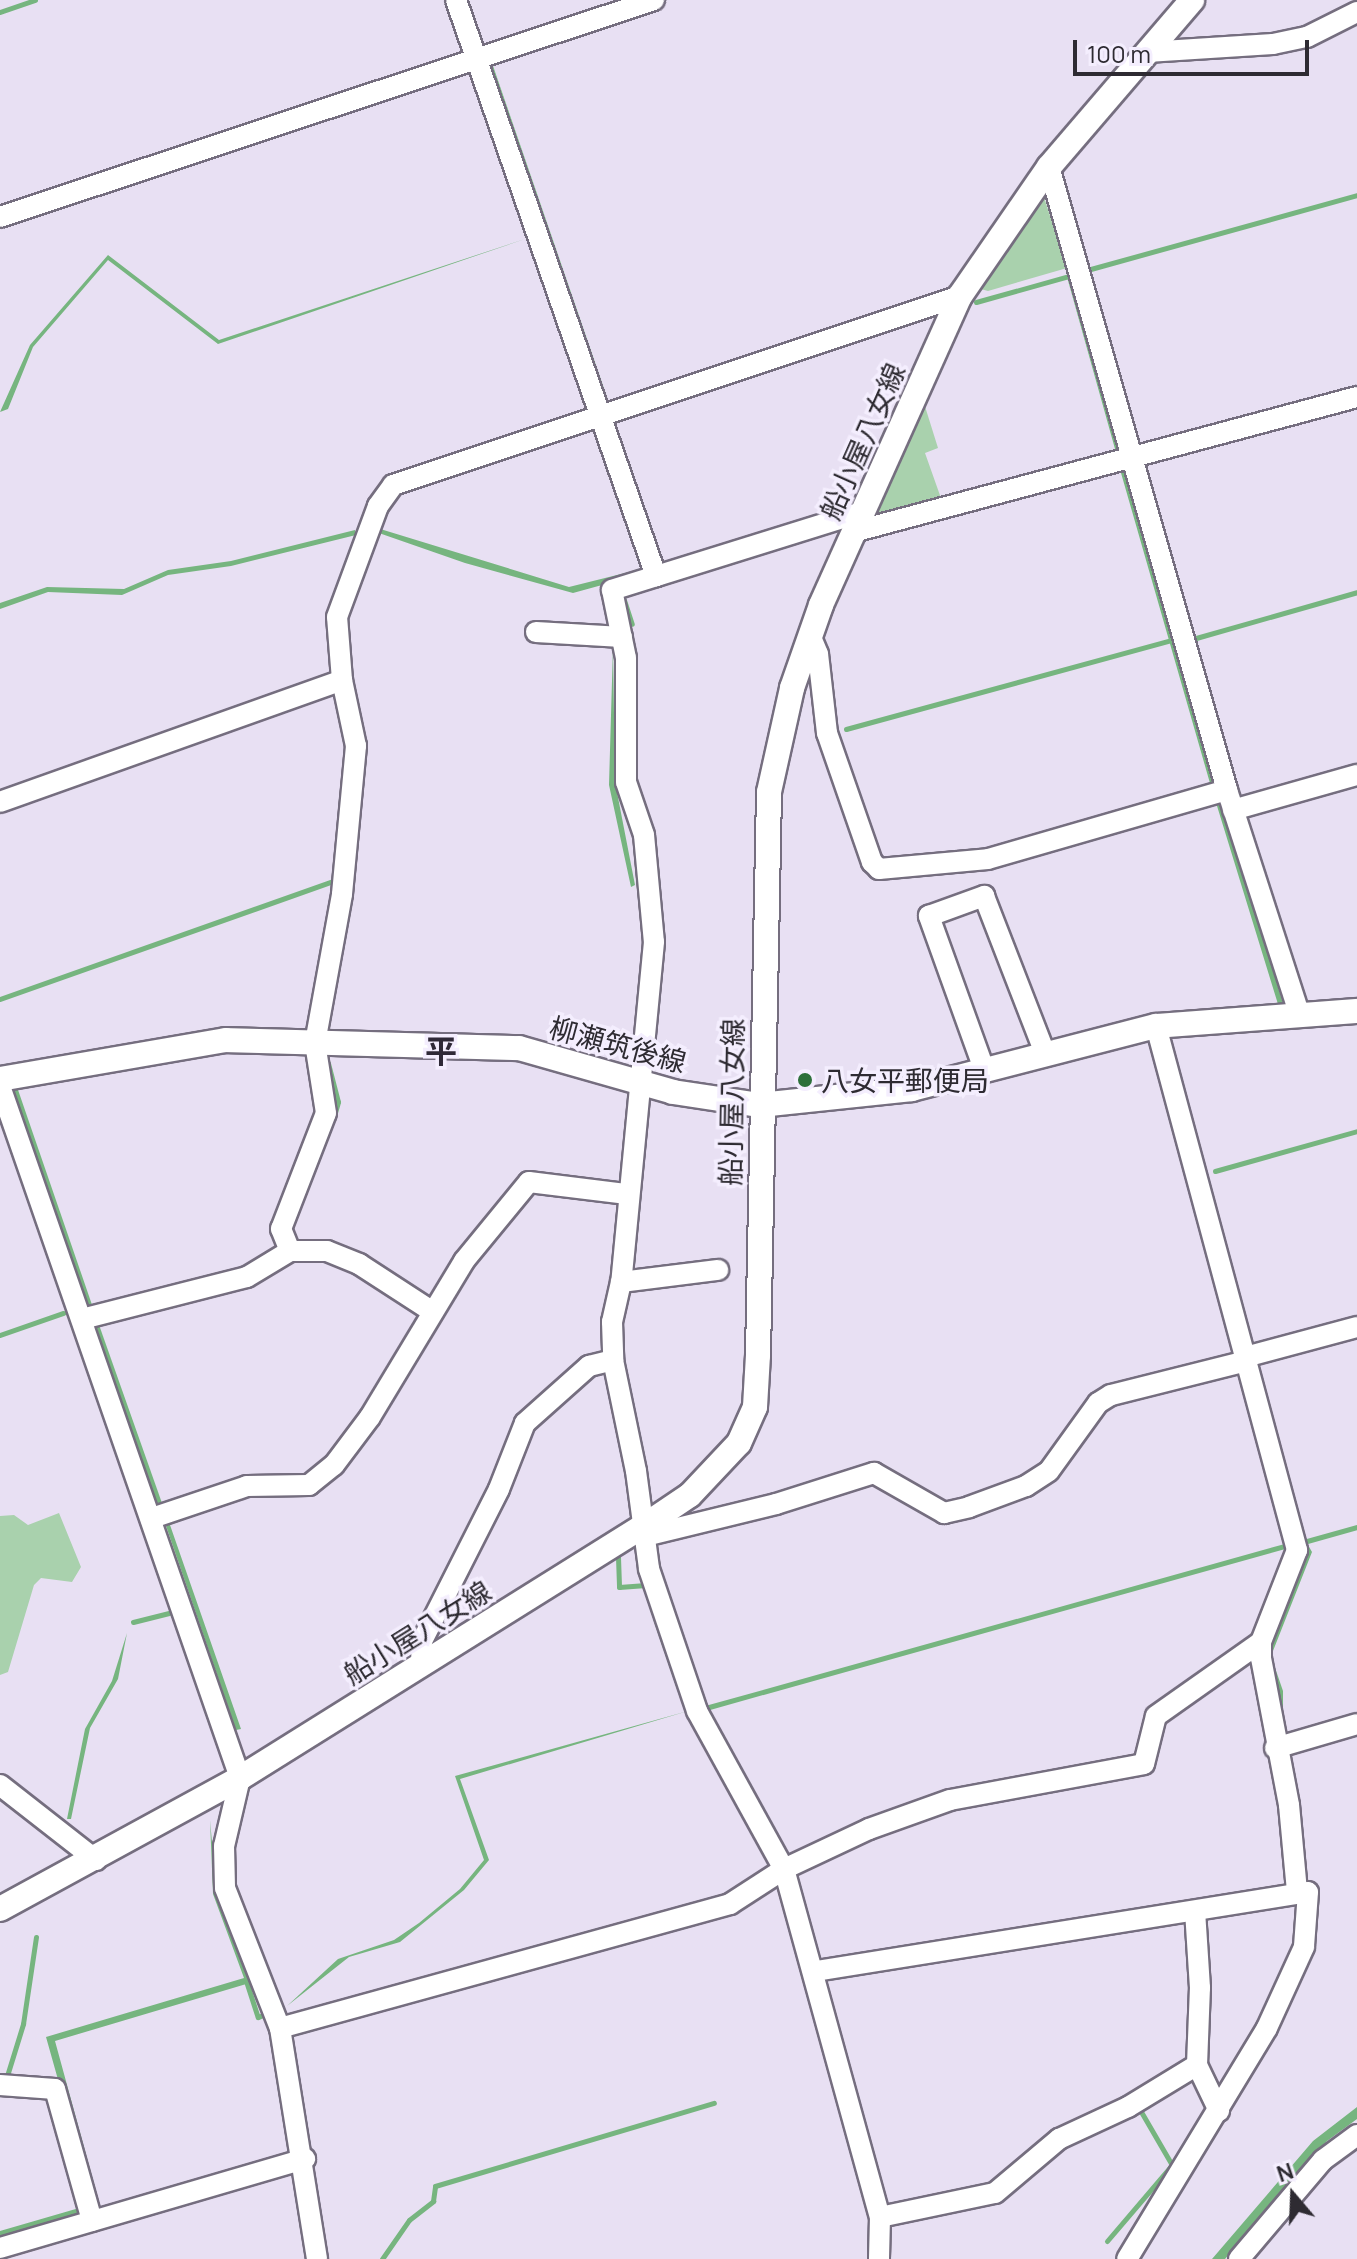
<!DOCTYPE html>
<html>
<head>
<meta charset="utf-8">
<style>
  body { margin:0 }
  #map { position:relative; width:1357px; height:2259px; overflow:hidden; background:#e8e0f3; font-family:Manrope,"Noto Sans JP",sans-serif }
  div>[style] { position:absolute }
  .green>* { inset:0; background:#a9d1ad }
  .water>* { inset:0; background:#76b57f; transform-origin:0 0 }
  .stream>* { height:5px; margin:-2.5px; padding:0 2.5px; transform-origin:2.5px; border-radius:2.5px; background:#76b57f }
  .roads { filter:drop-shadow(2px 0 #756e7f) drop-shadow(-2px 0 #756e7f) drop-shadow(0 2px #756e7f) drop-shadow(0 -2px #756e7f) }
  .minor>* { height:20px; margin:-10px; padding:0 10px; transform-origin:10px; border-radius:10px; background:#fff }
  .major>* { height:24px; margin:-12px; padding:0 12px; transform-origin:12px; border-radius:12px; background:#fff }
  .dots>* { width:22px; height:22px; translate:-50% -50%; box-sizing:border-box; border:4px solid #f4eefe; border-radius:50% }
  span { translate:-50% -50%; white-space:nowrap; text-align:center; line-height:1.15; -webkit-text-stroke:7px #f4eefe; paint-order:stroke }
  .street-label { font-size:28px; color:#2e2b32 }
  .poi-label { font-size:28px; color:#2e2b32 }
  .left { translate:0 -50%; text-align:left }
  .quarter-label { font-size:32px; color:#2f2937; font-weight:700 }
  .north { position:absolute; left:1253px; top:2155px; width:80px; height:80px; -webkit-text-stroke:6px #f4eefe; paint-order:stroke; rotate:341deg; font-size:22px; font-weight:700; line-height:32px; text-align:center; color:#2e2b32 }
  .north::after { content:''; display:block; margin:auto; width:28px; height:36px; background:#2e2b32; clip-path:polygon(50% 0,100% 100%,50% 72%,0 100%) }
  .scale { position:absolute; left:1073px; top:40px; width:236px; height:36px; box-sizing:border-box; border:4px solid #2e2b32; border-top:0; padding-left:10px; font-size:24px; line-height:28px; white-space:nowrap; color:#2e2b32; -webkit-text-stroke:6px #f4eefe; paint-order:stroke }
</style>
</head>
<body>
<div id="map">
  <div class="green">
    <i style="clip-path:polygon(1042px 191px,1067px 268px,988px 291px,977px 288px)"></i>
    <i style="clip-path:polygon(923px 400px,938px 448px,925px 453px,942px 501px,867px 523px)"></i>
    <i style="clip-path:polygon(59px 1513px,81px 1567px,72px 1582px,41px 1578px,34px 1585px,8px 1672px,0 1675px,0 1516px,14px 1515px,28px 1525px)"></i>
  </div>
  <div class="water">
    <i style="left:492px;top:63px;width:359px;height:5px;rotate:71deg"></i>
    <i style="clip-path:polygon(525px 239px,218px 344px,108px 260px,33px 347px,8px 409px,0 412px,30px 345px,108px 255px,219px 340px)"></i>
    <i style="clip-path:polygon(377px 528px,569px 587px,641px 569px,642px 574px,573px 593px,465px 563px,376px 532px)"></i>
    <i style="clip-path:polygon(355px 530px,356px 535px,231px 566px,168px 575px,122px 595px,48px 592px,0 609px,0 603px,47px 587px,124px 589px,168px 570px,231px 561px)"></i>
    <i style="clip-path:polygon(613px 646px,615px 782px,635px 885px,631px 887px,609px 785px)"></i>
    <i style="left:17px;top:1087px;width:235px;height:4px;rotate:71deg"></i>
    <i style="clip-path:polygon(98px 1322px,163px 1506px,158px 1508px,95px 1323px)"></i>
    <i style="clip-path:polygon(248px 1493px,300px 1494px,249px 1496px,170px 1525px,241px 1729px,236px 1730px,165px 1523px)"></i>
    <i style="clip-path:polygon(1304px 1538px,1312px 1552px,1271px 1656px,1283px 1691px,1283px 1728px,1279px 1692px,1266px 1657px,1308px 1551px)"></i>
    <i style="clip-path:polygon(127px 1633px,118px 1679px,90px 1728px,71px 1819px,67px 1819px,85px 1729px,112px 1681px)"></i>
    <i style="clip-path:polygon(688px 1711px,460px 1779px,489px 1860px,464px 1890px,400px 1942px,349px 1957px,287px 2006px,338px 1959px,394px 1940px,419px 1923px,460px 1889px,484px 1860px,455px 1776px)"></i>
    <i style="clip-path:polygon(210px 1820px,215px 1876px,253px 1982px,55px 2041px,101px 2209px,0 2238px,0 2231px,93px 2204px,46px 2037px,244px 1978px,213px 1894px)"></i>
    <i style="clip-path:polygon(1357px 2107px,1357px 2119px,1327px 2141px,1225px 2259px,1212px 2259px,1313px 2141px)"></i>
  </div>
  <div class="stream">
    <i style="left:0;top:12px;width:37px;rotate:-19deg"></i>
    <i style="left:1087px;top:270px;width:280px;rotate:-15.5deg"></i>
    <i style="left:976px;top:302px;width:97px;rotate:-15.6deg"></i>
    <i style="left:1069px;top:276px;width:183px;rotate:74.4deg"></i>
    <i style="left:1123px;top:472px;width:326px;rotate:74deg"></i>
    <i style="left:624px;top:600px;width:25px;rotate:72deg"></i>
    <i style="left:1196px;top:638px;width:167px;rotate:-15.9deg"></i>
    <i style="left:846px;top:729px;width:337px;rotate:-15.3deg"></i>
    <i style="left:1219px;top:805px;width:214px;rotate:72.9deg"></i>
    <i style="left:0;top:999px;width:353px;rotate:-19.5deg"></i>
    <i style="left:328px;top:1063px;width:40px;rotate:75.6deg"></i>
    <i style="left:338px;top:1102px;width:18px;rotate:106deg"></i>
    <i style="left:1215px;top:1171px;width:148px;rotate:-15.7deg"></i>
    <i style="left:124px;top:1299px;width:98px;rotate:-14.7deg"></i>
    <i style="left:0;top:1335px;width:67px;rotate:-19.2deg"></i>
    <i style="left:1307px;top:1541px;width:52px;rotate:-15.6deg"></i>
    <i style="left:618px;top:1557px;width:30px;rotate:88deg"></i>
    <i style="left:619px;top:1587px;width:27px;rotate:-4deg"></i>
    <i style="left:655px;top:1618px;width:74px;rotate:71.1deg"></i>
    <i style="left:133px;top:1622px;width:37px;rotate:-14deg"></i>
    <i style="left:709px;top:1707px;width:601px;rotate:-15.63deg"></i>
    <i style="left:246px;top:1981px;width:38px;rotate:72deg"></i>
    <i style="left:258px;top:2017px;width:5px;rotate:-22deg"></i>
    <i style="left:6px;top:2079px;width:58px;rotate:-72.8deg"></i>
    <i style="left:23px;top:2024px;width:88px;rotate:-81.5deg"></i>
    <i style="left:1107px;top:2241px;width:100px;rotate:-49.5deg"></i>
    <i style="left:1172px;top:2165px;width:66px;rotate:-120.1deg"></i>
    <i style="left:382px;top:2259px;width:47px;rotate:-55.3deg"></i>
    <i style="left:409px;top:2220px;width:31px;rotate:-38deg"></i>
    <i style="left:433px;top:2201px;width:15px;rotate:-82deg"></i>
    <i style="left:435px;top:2186px;width:291px;rotate:-16.6deg"></i>
  </div>
  <div class="roads">
    <div class="minor">
      <i style="left:456px;top:0;width:610px;rotate:70.85deg"></i>
      <i style="left:1147px;top:52px;width:126px;rotate:-3.6deg"></i>
      <i style="left:1273px;top:44px;width:35px;rotate:-12deg"></i>
      <i style="left:1307px;top:37px;width:56px;rotate:-26.6deg"></i>
      <i style="left:1049px;top:167px;width:648px;rotate:74.05deg"></i>
      <i style="left:1227px;top:790px;width:237px;rotate:72.1deg"></i>
      <i style="left:0;top:217px;width:689px;rotate:-18.36deg"></i>
      <i style="left:862px;top:512px;width:262px;rotate:162.7deg"></i>
      <i style="left:612px;top:590px;width:69px;rotate:78.4deg"></i>
      <i style="left:626px;top:658px;width:124px;rotate:90deg"></i>
      <i style="left:626px;top:782px;width:56px;rotate:71.2deg"></i>
      <i style="left:644px;top:835px;width:107px;rotate:84.7deg"></i>
      <i style="left:654px;top:942px;width:342px;rotate:95.5deg"></i>
      <i style="left:621px;top:1282px;width:41px;rotate:102.7deg"></i>
      <i style="left:612px;top:1322px;width:38px;rotate:88deg"></i>
      <i style="left:613px;top:1360px;width:113px;rotate:78.3deg"></i>
      <i style="left:636px;top:1471px;width:99px;rotate:82.4deg"></i>
      <i style="left:649px;top:1569px;width:150px;rotate:71.3deg"></i>
      <i style="left:697px;top:1711px;width:180px;rotate:61.2deg"></i>
      <i style="left:784px;top:1869px;width:361px;rotate:74.6deg"></i>
      <i style="left:880px;top:2217px;width:42px;rotate:91.4deg"></i>
      <i style="left:853px;top:532px;width:522px;rotate:-15deg"></i>
      <i style="left:536px;top:632px;width:86px;rotate:3.3deg"></i>
      <i style="left:810px;top:635px;width:21px;rotate:67deg"></i>
      <i style="left:818px;top:654px;width:80px;rotate:83.5deg"></i>
      <i style="left:827px;top:733px;width:137px;rotate:70.8deg"></i>
      <i style="left:872px;top:862px;width:10px;rotate:45deg"></i>
      <i style="left:879px;top:869px;width:109px;rotate:-5.2deg"></i>
      <i style="left:988px;top:859px;width:249px;rotate:-16.1deg"></i>
      <i style="left:0;top:802px;width:363px;rotate:-19.6deg"></i>
      <i style="left:342px;top:680px;width:63px;rotate:-94.5deg"></i>
      <i style="left:337px;top:617px;width:118px;rotate:-69.7deg"></i>
      <i style="left:378px;top:506px;width:26px;rotate:-54deg"></i>
      <i style="left:393px;top:485px;width:598px;rotate:-18.43deg"></i>
      <i style="left:1233px;top:810px;width:129px;rotate:-15.8deg"></i>
      <i style="left:1156px;top:1026px;width:543px;rotate:74.94deg"></i>
      <i style="left:1297px;top:1550px;width:99px;rotate:111.4deg"></i>
      <i style="left:1261px;top:1642px;width:16px;rotate:90deg"></i>
      <i style="left:1261px;top:1658px;width:150px;rotate:79.2deg"></i>
      <i style="left:1289px;top:1805px;width:86px;rotate:84.7deg"></i>
      <i style="left:984px;top:1069px;width:163px;rotate:-109.8deg"></i>
      <i style="left:929px;top:916px;width:59px;rotate:-20deg"></i>
      <i style="left:984px;top:896px;width:168px;rotate:68.8deg"></i>
      <i style="left:0;top:1086px;width:732px;rotate:70.87deg"></i>
      <i style="left:240px;top:1778px;width:70px;rotate:103.2deg"></i>
      <i style="left:224px;top:1846px;width:42px;rotate:88.6deg"></i>
      <i style="left:225px;top:1888px;width:150px;rotate:68.6deg"></i>
      <i style="left:280px;top:2028px;width:234px;rotate:80.9deg"></i>
      <i style="left:290px;top:1251px;width:24px;rotate:-112deg"></i>
      <i style="left:281px;top:1229px;width:124px;rotate:-68.8deg"></i>
      <i style="left:326px;top:1113px;width:71px;rotate:-98.9deg"></i>
      <i style="left:315px;top:1043px;width:151px;rotate:-79.7deg"></i>
      <i style="left:342px;top:894px;width:149px;rotate:-84.6deg"></i>
      <i style="left:356px;top:746px;width:67px;rotate:-102deg"></i>
      <i style="left:621px;top:1282px;width:98px;rotate:-7.1deg"></i>
      <i style="left:82px;top:1319px;width:170px;rotate:-14.3deg"></i>
      <i style="left:247px;top:1277px;width:50px;rotate:-31.2deg"></i>
      <i style="left:290px;top:1251px;width:37px"></i>
      <i style="left:327px;top:1251px;width:35px;rotate:22deg"></i>
      <i style="left:359px;top:1264px;width:88px;rotate:33deg"></i>
      <i style="left:1245px;top:1357px;width:116px;rotate:-15deg"></i>
      <i style="left:152px;top:1518px;width:100px;rotate:-18.6deg"></i>
      <i style="left:247px;top:1486px;width:62px;rotate:-0.9deg"></i>
      <i style="left:309px;top:1485px;width:32px;rotate:-39deg"></i>
      <i style="left:334px;top:1465px;width:60px;rotate:-53.1deg"></i>
      <i style="left:370px;top:1417px;width:182px;rotate:-58.9deg"></i>
      <i style="left:464px;top:1261px;width:102px;rotate:-50.6deg"></i>
      <i style="left:529px;top:1182px;width:99px;rotate:7deg"></i>
      <i style="left:645px;top:1536px;width:135px;rotate:-13.7deg"></i>
      <i style="left:776px;top:1504px;width:103px;rotate:-17.6deg"></i>
      <i style="left:874px;top:1473px;width:81px;rotate:29.7deg"></i>
      <i style="left:944px;top:1513px;width:26px;rotate:-13deg"></i>
      <i style="left:969px;top:1507px;width:61px;rotate:-20.2deg"></i>
      <i style="left:1026px;top:1486px;width:27px;rotate:-33deg"></i>
      <i style="left:1049px;top:1471px;width:84px;rotate:-54.2deg"></i>
      <i style="left:1098px;top:1403px;width:15px;rotate:-32deg"></i>
      <i style="left:1111px;top:1395px;width:139px;rotate:-14.1deg"></i>
      <i style="left:421px;top:1665px;width:24px;rotate:-88deg"></i>
      <i style="left:422px;top:1641px;width:170px;rotate:-63.1deg"></i>
      <i style="left:499px;top:1489px;width:71px;rotate:-68.5deg"></i>
      <i style="left:525px;top:1423px;width:86px;rotate:-41.7deg"></i>
      <i style="left:589px;top:1366px;width:25px;rotate:-14deg"></i>
      <i style="left:1275px;top:1748px;width:85px;rotate:-16.3deg"></i>
      <i style="left:0;top:1785px;width:122px;rotate:38deg"></i>
      <i style="left:816px;top:1971px;width:498px;rotate:-9.1deg"></i>
      <i style="left:1308px;top:1892px;width:55px;rotate:94.2deg"></i>
      <i style="left:1304px;top:1947px;width:89px;rotate:114.6deg"></i>
      <i style="left:1267px;top:2028px;width:270px;rotate:121.2deg"></i>
      <i style="left:280px;top:2028px;width:467px;rotate:-15.4deg"></i>
      <i style="left:730px;top:1904px;width:64px;rotate:-32.9deg"></i>
      <i style="left:784px;top:1869px;width:94px;rotate:-25.2deg"></i>
      <i style="left:869px;top:1829px;width:86px;rotate:-19.7deg"></i>
      <i style="left:950px;top:1800px;width:197px;rotate:-10.5deg"></i>
      <i style="left:1144px;top:1764px;width:49px;rotate:-76deg"></i>
      <i style="left:1156px;top:1716px;width:128px;rotate:-35.2deg"></i>
      <i style="left:1197px;top:2065px;width:51px;rotate:64.4deg"></i>
      <i style="left:0;top:2085px;width:55px;rotate:4.2deg"></i>
      <i style="left:55px;top:2089px;width:137px;rotate:74.3deg"></i>
      <i style="left:880px;top:2217px;width:117px;rotate:-11.8deg"></i>
      <i style="left:995px;top:2193px;width:84px;rotate:-40.2deg"></i>
      <i style="left:1059px;top:2139px;width:76px;rotate:-24.9deg"></i>
      <i style="left:1128px;top:2107px;width:81px;rotate:-31.3deg"></i>
      <i style="left:1197px;top:2065px;width:77px;rotate:-87.8deg"></i>
      <i style="left:1200px;top:1988px;width:77px;rotate:-93.7deg"></i>
      <i style="left:0;top:2248px;width:318px;rotate:-16.3deg"></i>
      <i style="left:1239px;top:2259px;width:130px;rotate:-49.7deg"></i>
      <i style="left:1323px;top:2160px;width:42px;rotate:-36.3deg"></i>
    </div>
    <div class="major">
      <i style="left:0;top:1079px;width:229px;rotate:-9.8deg"></i>
      <i style="left:226px;top:1040px;width:293px;rotate:1.6deg"></i>
      <i style="left:519px;top:1048px;width:160px;rotate:15.9deg"></i>
      <i style="left:673px;top:1092px;width:88px;rotate:8.5deg"></i>
      <i style="left:760px;top:1105px;width:153px;rotate:-6deg"></i>
      <i style="left:912px;top:1089px;width:252px;rotate:-14.5deg"></i>
      <i style="left:1156px;top:1026px;width:202px;rotate:-4.3deg"></i>
      <i style="left:0;top:1909px;width:273px;rotate:-28.6deg"></i>
      <i style="left:240px;top:1778px;width:476px;rotate:-32deg"></i>
      <i style="left:644px;top:1526px;width:55px;rotate:-34deg"></i>
      <i style="left:690px;top:1495px;width:71px;rotate:-46.7deg"></i>
      <i style="left:739px;top:1443px;width:39px;rotate:-66deg"></i>
      <i style="left:755px;top:1407px;width:52px;rotate:-86.7deg"></i>
      <i style="left:758px;top:1355px;width:563px;rotate:-88.88deg"></i>
      <i style="left:769px;top:792px;width:107px;rotate:-77.5deg"></i>
      <i style="left:792px;top:688px;width:88px;rotate:-70.7deg"></i>
      <i style="left:821px;top:605px;width:339px;rotate:-65.8deg"></i>
      <i style="left:960px;top:296px;width:157px;rotate:-55.4deg"></i>
      <i style="left:1049px;top:167px;width:220px;rotate:-49.4deg"></i>
    </div>
  </div>
  <div class="dots">
    <i style="left:805px;top:1080px;background:#2d703a"></i>
  </div>
  <div class="street-label">
    <span style="left:862px;top:441px;rotate:-66deg">船小屋八女線</span>
    <span style="left:618px;top:1044px;rotate:15deg">柳瀬筑後線</span>
    <span style="left:731px;top:1102px;rotate:-89deg">船小屋八女線</span>
    <span style="left:417px;top:1632px;rotate:-32deg">船小屋八女線</span>
  </div>
  <div class="poi-label">
    <span class="left" style="left:821px;top:1080px">八女平郵便局</span>
  </div>
  <div class="quarter-label">
    <span style="left:441px;top:1051px">平</span>
  </div>
  <div class="north">N</div>
  <div class="scale">100 m</div>
</div>
</body>
</html>
